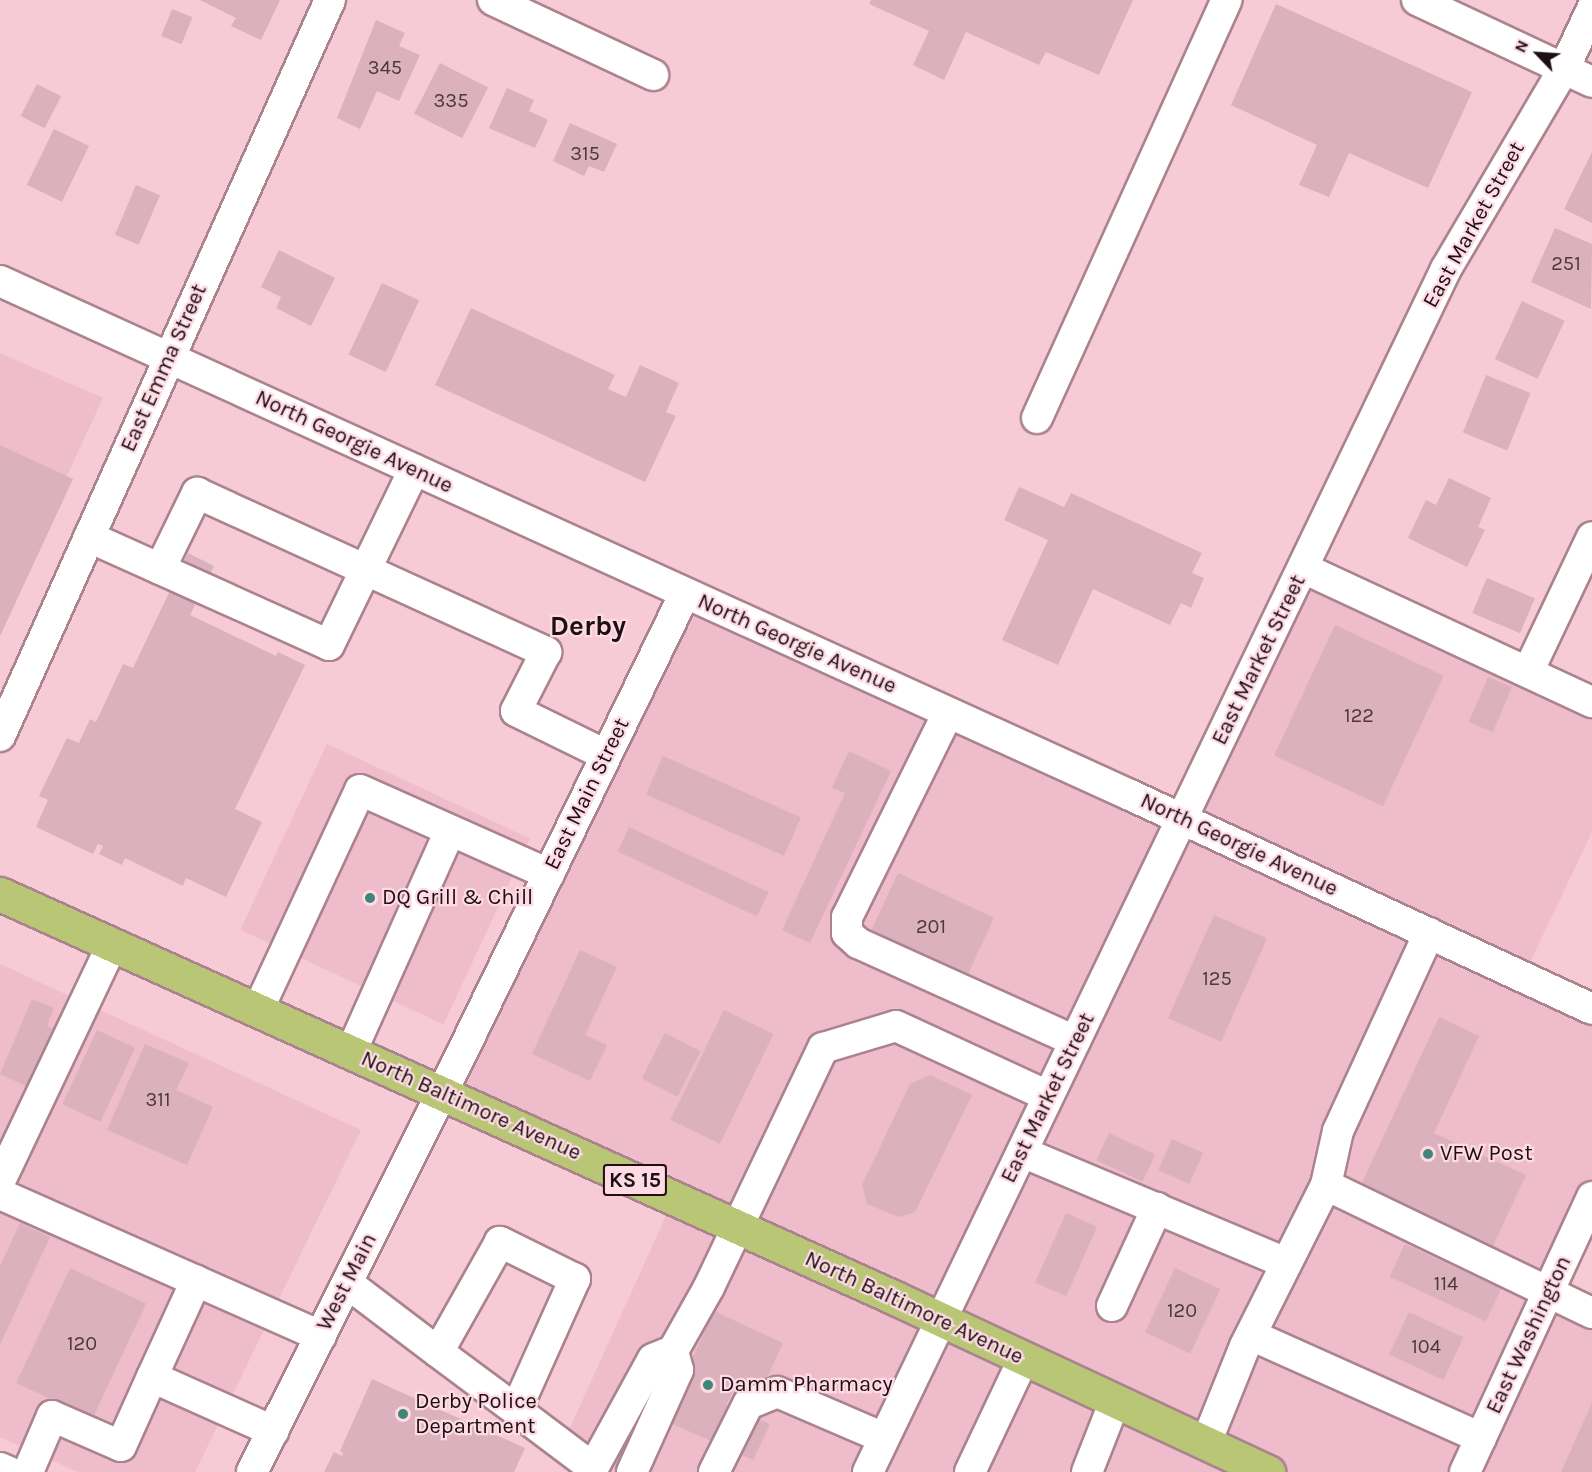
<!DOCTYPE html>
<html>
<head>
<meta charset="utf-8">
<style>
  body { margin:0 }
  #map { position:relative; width:1592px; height:1472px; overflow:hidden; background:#f6cbd6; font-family:Karla,sans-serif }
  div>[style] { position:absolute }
  .built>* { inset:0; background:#efbccb; transform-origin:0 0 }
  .building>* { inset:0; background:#dab1bc; transform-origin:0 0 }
  .roads { filter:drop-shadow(2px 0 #ab838f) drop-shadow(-2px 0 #ab838f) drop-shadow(0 2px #ab838f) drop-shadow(0 -2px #ab838f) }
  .minor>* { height:30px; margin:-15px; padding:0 15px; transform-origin:15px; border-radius:15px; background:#fff }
  .major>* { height:33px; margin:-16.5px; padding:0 16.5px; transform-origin:16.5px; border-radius:16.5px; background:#b8c676 }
  .dots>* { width:16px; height:16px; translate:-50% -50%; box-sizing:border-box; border:3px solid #fddae4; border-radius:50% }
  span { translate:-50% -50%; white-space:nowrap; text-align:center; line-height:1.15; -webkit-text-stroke:4.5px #fddae4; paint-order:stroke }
  .number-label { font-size:20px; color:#4c383d }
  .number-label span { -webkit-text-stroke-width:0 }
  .shield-label span { padding:2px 4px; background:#fddae4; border:2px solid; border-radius:4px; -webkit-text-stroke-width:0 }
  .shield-label { font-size:21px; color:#1d0f13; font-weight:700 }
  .street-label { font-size:22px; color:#1d0f13 }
  .poi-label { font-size:22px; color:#1d0f13 }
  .left { translate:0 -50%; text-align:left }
  .district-label { font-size:28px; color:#1d0f13; font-weight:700 }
  .north { position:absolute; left:1508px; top:24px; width:60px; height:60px; -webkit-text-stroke:4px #fddae4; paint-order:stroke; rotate:295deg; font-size:16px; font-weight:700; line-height:24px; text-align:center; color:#1d0f13 }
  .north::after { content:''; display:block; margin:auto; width:21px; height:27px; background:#1d0f13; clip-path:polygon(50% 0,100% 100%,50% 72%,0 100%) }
</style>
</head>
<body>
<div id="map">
  <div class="built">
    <i style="clip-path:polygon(0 353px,103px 398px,0 620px)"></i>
    <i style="clip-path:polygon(1303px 568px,1592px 702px,1592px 832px,1523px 977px,1592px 1009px,1592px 1197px,1548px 1293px,1592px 1313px,1592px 1472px,597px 1472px,559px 1452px,674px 1198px,442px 1093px,685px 593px,1182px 819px)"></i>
    <i style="left:327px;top:744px;width:224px;height:205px;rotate:25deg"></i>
    <i style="clip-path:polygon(0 964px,361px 1130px,195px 1472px,78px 1472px,0 1437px)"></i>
  </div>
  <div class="building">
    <i style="clip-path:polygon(200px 0,280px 0,261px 40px,231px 26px,236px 18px)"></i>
    <i style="clip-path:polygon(871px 0,1133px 0,1099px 75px,1046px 52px,1039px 65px,966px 32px,944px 80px,913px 65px,929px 31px,869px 4px)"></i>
    <i style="clip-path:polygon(1276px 4px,1472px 92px,1428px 188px,1349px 153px,1329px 197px,1299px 185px,1317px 145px,1231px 105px)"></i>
    <i style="left:172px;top:9px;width:22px;height:29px;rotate:22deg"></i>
    <i style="clip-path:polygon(376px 20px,405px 33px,399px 46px,420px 55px,399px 101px,377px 91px,360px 129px,337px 118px)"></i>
    <i style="left:440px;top:63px;width:54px;height:57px;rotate:27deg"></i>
    <i style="left:37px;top:84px;width:27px;height:36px;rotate:27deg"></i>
    <i style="clip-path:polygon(507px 88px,534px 100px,529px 111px,548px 120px,535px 148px,489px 128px)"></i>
    <i style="clip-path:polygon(570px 123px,617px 144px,604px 172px,589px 166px,584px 176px,553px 161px)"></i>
    <i style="left:54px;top:129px;width:39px;height:62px;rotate:26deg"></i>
    <i style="clip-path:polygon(1592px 152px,1592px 223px,1564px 209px)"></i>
    <i style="left:136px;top:185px;width:26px;height:54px;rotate:23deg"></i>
    <i style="clip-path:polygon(1555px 228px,1592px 244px,1591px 309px,1531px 282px)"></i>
    <i style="clip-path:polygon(279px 250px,335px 278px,311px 326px,276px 308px,281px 297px,261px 287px)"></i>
    <i style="left:382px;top:283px;width:41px;height:79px;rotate:25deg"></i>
    <i style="left:1522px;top:301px;width:47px;height:64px;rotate:25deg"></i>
    <i style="clip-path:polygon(471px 308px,615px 375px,608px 389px,626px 397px,640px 365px,679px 383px,666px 412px,676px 416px,645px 482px,435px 385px)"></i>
    <i style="left:1486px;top:375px;width:48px;height:62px;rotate:22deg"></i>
    <i style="clip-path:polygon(0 445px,73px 479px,0 636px)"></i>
    <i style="clip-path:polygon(1449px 478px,1491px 498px,1478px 527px,1485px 530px,1467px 567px,1408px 538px,1426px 500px,1436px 505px)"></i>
    <i style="clip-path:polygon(1019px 487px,1064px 507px,1071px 493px,1202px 553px,1192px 573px,1204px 578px,1191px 608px,1181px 603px,1170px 625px,1093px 589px,1058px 665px,1002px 640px,1048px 540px,1004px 520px)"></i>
    <i style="clip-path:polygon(188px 553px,214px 566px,190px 615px,276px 656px,278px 652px,305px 665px,235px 809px,262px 822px,226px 897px,186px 878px,183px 886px,125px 858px,122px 865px,99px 854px,103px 846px,98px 844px,93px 854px,36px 827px,48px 800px,39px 796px,67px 738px,79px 743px,90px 719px,96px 722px,123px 664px,133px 668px)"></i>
    <i style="left:1487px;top:578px;width:52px;height:38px;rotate:23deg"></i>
    <i style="left:1335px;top:625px;width:120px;height:144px;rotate:25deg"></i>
    <i style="left:1488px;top:677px;width:26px;height:49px;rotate:23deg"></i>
    <i style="clip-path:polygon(849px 751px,891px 771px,810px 943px,782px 930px,845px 793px,832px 788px)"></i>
    <i style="left:663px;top:756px;width:151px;height:42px;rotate:24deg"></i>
    <i style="left:629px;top:827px;width:154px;height:27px;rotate:25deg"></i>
    <i style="left:898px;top:873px;width:106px;height:69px;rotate:25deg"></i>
    <i style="left:1214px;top:915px;width:58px;height:113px;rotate:24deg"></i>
    <i style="clip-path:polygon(580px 950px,617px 967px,585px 1035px,607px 1045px,590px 1081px,532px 1054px)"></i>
    <i style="clip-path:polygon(32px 999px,54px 1008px,47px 1026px,57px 1030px,32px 1089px,0 1074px)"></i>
    <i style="left:724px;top:1010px;width:55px;height:122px;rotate:26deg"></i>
    <i style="clip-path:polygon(1439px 1017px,1479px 1036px,1434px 1133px,1526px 1175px,1492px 1248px,1360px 1187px)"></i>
    <i style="left:97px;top:1030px;width:42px;height:82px;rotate:25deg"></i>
    <i style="left:665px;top:1033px;width:40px;height:51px;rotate:27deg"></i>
    <i style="clip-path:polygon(145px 1044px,189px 1063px,176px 1090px,213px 1107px,187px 1165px,107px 1130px)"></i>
    <i style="clip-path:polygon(930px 1075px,972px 1095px,915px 1212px,899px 1217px,867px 1204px,862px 1185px,910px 1084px)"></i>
    <i style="left:1109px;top:1133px;width:51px;height:30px;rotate:25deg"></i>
    <i style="left:1172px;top:1139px;width:34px;height:34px;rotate:24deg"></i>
    <i style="left:1066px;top:1213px;width:34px;height:76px;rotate:24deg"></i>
    <i style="clip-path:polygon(20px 1223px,50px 1237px,0 1345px,0 1266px)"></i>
    <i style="left:1405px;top:1244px;width:106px;height:36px;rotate:25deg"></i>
    <i style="left:70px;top:1268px;width:84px;height:127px;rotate:25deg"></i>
    <i style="left:1175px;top:1268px;width:50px;height:71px;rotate:25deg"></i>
    <i style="clip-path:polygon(714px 1311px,783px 1343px,761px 1391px,738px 1380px,726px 1405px,770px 1424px,753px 1460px,664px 1420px)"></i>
    <i style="left:1409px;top:1312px;width:60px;height:47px;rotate:25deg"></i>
    <i style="clip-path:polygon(372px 1379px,525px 1448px,514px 1472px,324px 1472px,334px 1452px,342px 1456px,343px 1453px,340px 1451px)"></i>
    <i style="clip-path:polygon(1592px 1403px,1592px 1472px,1561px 1472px)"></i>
  </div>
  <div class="roads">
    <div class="minor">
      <i style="left:493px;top:0;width:177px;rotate:25.1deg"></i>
      <i style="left:1417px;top:0;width:193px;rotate:25.1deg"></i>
      <i style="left:0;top:281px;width:1241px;rotate:24.46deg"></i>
      <i style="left:1130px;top:795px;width:509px;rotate:24.85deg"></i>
      <i style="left:1037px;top:418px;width:459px;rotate:-65.6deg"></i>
      <i style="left:89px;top:537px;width:263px;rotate:24.2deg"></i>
      <i style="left:329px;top:645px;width:195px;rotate:-64.1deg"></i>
      <i style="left:1303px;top:568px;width:319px;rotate:24.9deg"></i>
      <i style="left:160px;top:569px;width:85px;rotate:-64deg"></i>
      <i style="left:197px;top:493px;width:384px;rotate:24.5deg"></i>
      <i style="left:546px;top:652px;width:66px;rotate:117deg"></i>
      <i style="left:516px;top:711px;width:100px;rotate:26.1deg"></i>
      <i style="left:1528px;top:672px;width:149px;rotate:-64.6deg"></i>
      <i style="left:948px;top:713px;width:228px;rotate:116.3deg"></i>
      <i style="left:847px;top:917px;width:16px;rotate:90deg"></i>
      <i style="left:847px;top:933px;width:15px;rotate:42deg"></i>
      <i style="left:858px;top:943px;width:238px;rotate:24.3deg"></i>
      <i style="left:0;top:736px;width:807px;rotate:-65.85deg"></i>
      <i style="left:258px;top:1010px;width:242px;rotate:-65.1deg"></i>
      <i style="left:360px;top:790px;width:207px;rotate:24deg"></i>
      <i style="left:351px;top:1052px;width:242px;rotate:-65.9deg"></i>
      <i style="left:1022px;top:1152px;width:286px;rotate:22.8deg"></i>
      <i style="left:0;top:1181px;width:261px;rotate:-64.6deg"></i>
      <i style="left:1326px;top:1185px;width:55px;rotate:-77.5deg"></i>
      <i style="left:1338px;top:1131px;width:218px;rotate:-65.3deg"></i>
      <i style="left:0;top:1194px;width:351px;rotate:23.9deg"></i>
      <i style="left:347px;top:1283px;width:114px;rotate:37.2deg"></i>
      <i style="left:438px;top:1352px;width:97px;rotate:36.6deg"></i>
      <i style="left:516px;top:1410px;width:144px;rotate:-65.8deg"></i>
      <i style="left:575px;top:1279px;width:84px;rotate:-153.7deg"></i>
      <i style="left:500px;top:1242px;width:126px;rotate:119.4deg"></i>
      <i style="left:1112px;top:1306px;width:108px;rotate:-65.3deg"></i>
      <i style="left:1251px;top:1335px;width:252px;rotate:24.1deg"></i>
      <i style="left:152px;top:1377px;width:106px;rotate:-65.4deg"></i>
      <i style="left:516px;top:1410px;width:96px;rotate:37deg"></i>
      <i style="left:593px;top:1468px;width:124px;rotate:-61.2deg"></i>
      <i style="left:653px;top:1359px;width:22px;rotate:-22deg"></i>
      <i style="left:673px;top:1351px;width:73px;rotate:-60.6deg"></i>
      <i style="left:709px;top:1287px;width:265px;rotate:-64.5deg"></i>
      <i style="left:823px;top:1048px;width:76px;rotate:-16.8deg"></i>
      <i style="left:896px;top:1026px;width:167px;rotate:24.7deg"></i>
      <i style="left:1206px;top:1443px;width:105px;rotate:-68.1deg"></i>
      <i style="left:1245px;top:1346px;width:180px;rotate:-63.3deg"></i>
      <i style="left:1326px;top:1185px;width:295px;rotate:25.7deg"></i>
      <i style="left:0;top:1468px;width:10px;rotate:24deg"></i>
      <i style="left:28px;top:1472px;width:61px;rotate:-66.8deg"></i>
      <i style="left:52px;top:1416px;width:75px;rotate:23.5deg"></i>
      <i style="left:121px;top:1446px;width:76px;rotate:-65.8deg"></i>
      <i style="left:152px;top:1377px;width:133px;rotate:24.1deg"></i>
      <i style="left:252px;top:1472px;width:490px;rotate:-63.4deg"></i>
      <i style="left:471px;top:1034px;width:490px;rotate:-64.1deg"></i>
      <i style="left:632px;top:1472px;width:112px;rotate:-65.7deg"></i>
      <i style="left:678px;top:1370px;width:20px;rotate:-105deg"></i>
      <i style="left:714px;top:1472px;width:76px;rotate:-63.4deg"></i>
      <i style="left:748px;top:1404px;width:31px;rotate:-22deg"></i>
      <i style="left:777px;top:1392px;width:116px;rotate:23.3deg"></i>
      <i style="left:868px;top:1472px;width:1335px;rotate:-64.34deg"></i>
      <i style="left:1446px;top:269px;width:232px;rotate:-59.5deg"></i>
      <i style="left:1564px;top:69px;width:66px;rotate:-65deg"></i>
      <i style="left:970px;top:1472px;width:126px;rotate:-64.7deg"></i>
      <i style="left:1087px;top:1472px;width:76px;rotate:-68.5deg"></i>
      <i style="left:1465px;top:1472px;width:303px;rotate:-65.2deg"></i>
    </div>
    <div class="major">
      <i style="left:0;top:894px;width:982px;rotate:24.29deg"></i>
      <i style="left:895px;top:1298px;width:412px;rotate:25deg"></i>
    </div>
  </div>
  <div class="dots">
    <i style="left:370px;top:898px;background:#418478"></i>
    <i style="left:1428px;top:1154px;background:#418478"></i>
    <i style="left:708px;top:1385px;background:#418478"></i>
    <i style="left:403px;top:1414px;background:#418478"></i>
  </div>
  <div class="number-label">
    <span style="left:385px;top:67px">345</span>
    <span style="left:451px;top:100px">335</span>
    <span style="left:585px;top:153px">315</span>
    <span style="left:1566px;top:263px">251</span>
    <span style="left:1359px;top:715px">122</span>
    <span style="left:931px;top:926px">201</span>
    <span style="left:1217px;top:978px">125</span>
    <span style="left:158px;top:1099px">311</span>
    <span style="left:1446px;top:1283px">114</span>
    <span style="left:1182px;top:1310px">120</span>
    <span style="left:82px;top:1343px">120</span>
    <span style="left:1426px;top:1346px">104</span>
  </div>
  <div class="shield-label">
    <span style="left:635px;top:1180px">KS 15</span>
  </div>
  <div class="street-label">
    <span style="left:1474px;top:225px;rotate:-61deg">East Market Street</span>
    <span style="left:164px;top:368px;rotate:-66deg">East Emma Street</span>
    <span style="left:354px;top:442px;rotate:25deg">North Georgie Avenue</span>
    <span style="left:797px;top:644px;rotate:24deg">North Georgie Avenue</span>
    <span style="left:1259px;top:660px;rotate:-64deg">East Market Street</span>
    <span style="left:587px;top:794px;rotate:-64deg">East Main Street</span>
    <span style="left:1239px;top:845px;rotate:25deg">North Georgie Avenue</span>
    <span style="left:1048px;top:1098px;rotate:-64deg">East Market Street</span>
    <span style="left:471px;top:1106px;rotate:24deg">North Baltimore Avenue</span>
    <span style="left:347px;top:1282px;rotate:-63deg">West Main</span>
    <span style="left:914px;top:1308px;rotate:25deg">North Baltimore Avenue</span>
    <span style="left:1529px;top:1335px;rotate:-65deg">East Washington</span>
  </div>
  <div class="poi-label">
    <span class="left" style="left:382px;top:898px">DQ Grill &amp; Chill</span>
    <span class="left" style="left:1440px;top:1154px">VFW Post</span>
    <span class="left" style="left:720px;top:1385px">Damm Pharmacy</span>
    <span class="left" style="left:415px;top:1414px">Derby Police<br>Department</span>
  </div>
  <div class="district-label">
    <span style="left:588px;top:626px">Derby</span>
  </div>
  <div class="north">N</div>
</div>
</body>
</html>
